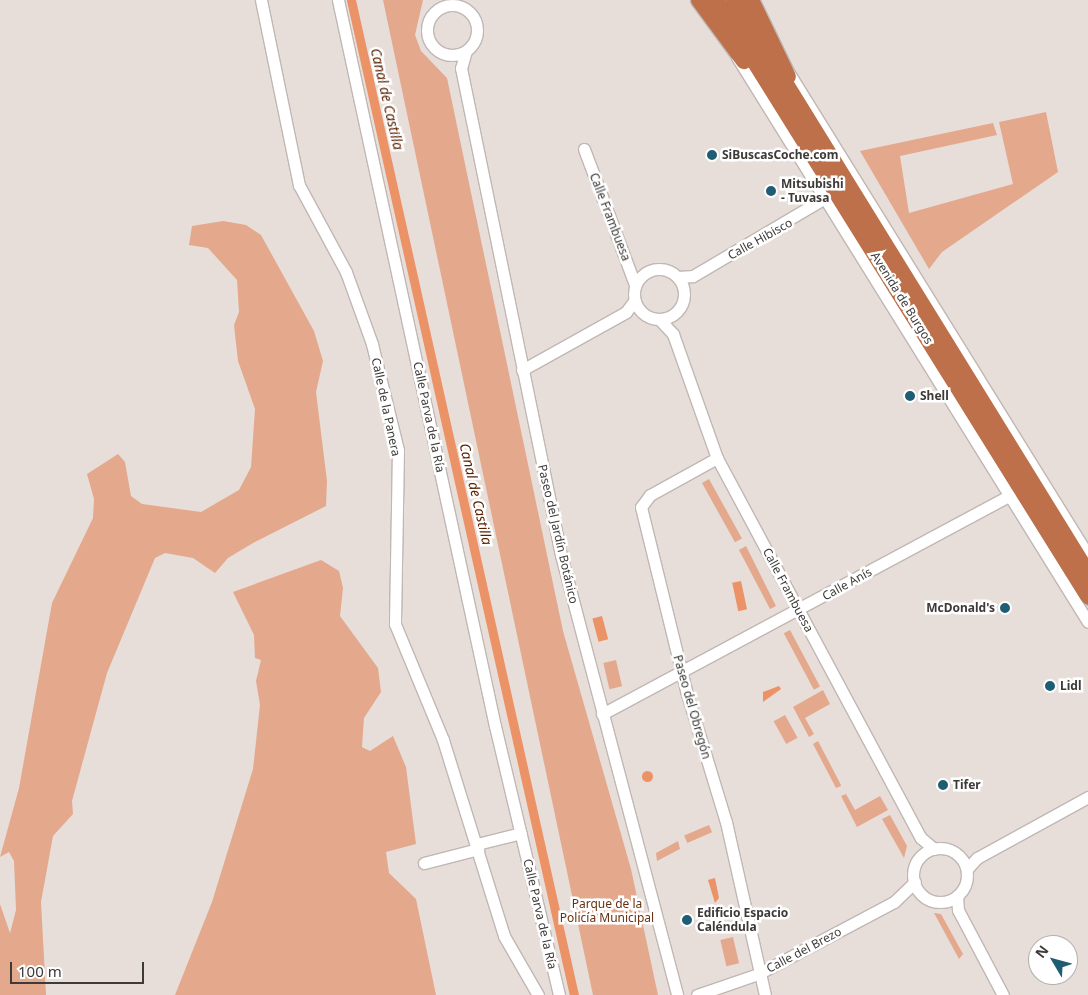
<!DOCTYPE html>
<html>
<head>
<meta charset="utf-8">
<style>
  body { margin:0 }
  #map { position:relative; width:1088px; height:995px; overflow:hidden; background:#e7deda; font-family:"Noto Sans",sans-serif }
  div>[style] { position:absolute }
  .green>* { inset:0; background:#e4a88c; transform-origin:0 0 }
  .water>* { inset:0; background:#eb9266; transform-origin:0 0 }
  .round { border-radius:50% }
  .canal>* { height:9px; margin:-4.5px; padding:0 4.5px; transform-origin:4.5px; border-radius:4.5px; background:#eb9266 }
  .roads { filter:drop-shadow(1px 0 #c0b7b4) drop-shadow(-1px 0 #c0b7b4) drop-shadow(0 1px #c0b7b4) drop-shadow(0 -1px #c0b7b4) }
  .minor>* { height:11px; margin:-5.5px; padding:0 5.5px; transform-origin:5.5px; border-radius:5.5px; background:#fff }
  .minor>.ring { margin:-5.5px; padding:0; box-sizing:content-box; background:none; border:11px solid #fff; border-radius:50% }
  .highway>* { height:16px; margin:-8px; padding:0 8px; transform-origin:8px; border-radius:8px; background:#bd7049 }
  .dots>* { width:14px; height:14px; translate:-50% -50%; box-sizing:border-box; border:2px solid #fff; border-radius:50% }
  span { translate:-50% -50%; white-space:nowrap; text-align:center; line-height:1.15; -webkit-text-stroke:5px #fff; paint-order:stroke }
  .poi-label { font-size:12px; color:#3d3a38; font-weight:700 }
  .left { translate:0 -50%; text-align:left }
  .right { translate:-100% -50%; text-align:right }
  .street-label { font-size:12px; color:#3d3a38 }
  .park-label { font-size:12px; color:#683010 }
  .water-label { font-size:14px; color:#592100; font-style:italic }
  .north { position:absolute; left:1028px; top:935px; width:50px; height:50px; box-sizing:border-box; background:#fff; border:1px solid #b1b0af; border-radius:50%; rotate:307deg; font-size:14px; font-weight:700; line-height:20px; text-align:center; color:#3d3a38 }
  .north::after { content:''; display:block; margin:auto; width:18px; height:22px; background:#1f5d74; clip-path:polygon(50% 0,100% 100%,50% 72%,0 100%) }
  .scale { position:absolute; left:10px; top:962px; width:134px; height:22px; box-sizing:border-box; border:2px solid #3d3a38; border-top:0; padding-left:6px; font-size:15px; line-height:18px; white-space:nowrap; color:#3d3a38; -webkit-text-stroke:4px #fff; paint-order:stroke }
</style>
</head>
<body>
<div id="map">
  <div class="green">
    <i style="clip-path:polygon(383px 0,423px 0,415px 35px,421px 51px,447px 78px,563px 631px,631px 869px,658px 995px,593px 995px)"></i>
    <i style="clip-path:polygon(1046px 112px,1058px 172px,942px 252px,929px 269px,860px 151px,993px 123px,997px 135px,900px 156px,909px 213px,1013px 184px,999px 122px)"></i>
    <i style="clip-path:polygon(223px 221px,246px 225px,261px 235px,314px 331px,323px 361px,316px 392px,327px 481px,326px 506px,253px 543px,228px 558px,215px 573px,193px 558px,165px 553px,155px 558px,107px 673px,72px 801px,73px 814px,53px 836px,41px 902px,46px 995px,0 995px,0 904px,10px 933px,16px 910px,14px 861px,9px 852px,0 857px,19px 788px,52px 603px,93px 518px,94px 499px,87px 474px,118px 454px,125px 462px,131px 496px,142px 504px,201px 512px,239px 490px,251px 467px,255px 409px,238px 361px,234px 325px,239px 312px,237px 280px,208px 248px,189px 245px,192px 226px)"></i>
    <i style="left:709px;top:479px;width:68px;height:8px;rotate:61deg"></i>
    <i style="clip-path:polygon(746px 546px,776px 606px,770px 609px,739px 550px)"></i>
    <i style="clip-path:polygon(321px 560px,339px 571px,343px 588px,340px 616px,378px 668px,381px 692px,364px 718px,362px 747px,370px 751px,393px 736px,406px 767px,416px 844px,386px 852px,389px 873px,416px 899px,436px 995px,175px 995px,212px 902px,253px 769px,260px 705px,256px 681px,261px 660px,255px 658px,254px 635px,233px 592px)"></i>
    <i style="left:790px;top:630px;width:64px;height:7px;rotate:62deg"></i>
    <i style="left:616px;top:660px;width:27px;height:13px;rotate:77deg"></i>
    <i style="clip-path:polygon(823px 690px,830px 704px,805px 718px,814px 734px,809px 737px,793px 707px)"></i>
    <i style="left:785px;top:715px;width:26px;height:13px;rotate:61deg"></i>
    <i style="clip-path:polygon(818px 741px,841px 785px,841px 786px,836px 788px,813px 744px)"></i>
    <i style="clip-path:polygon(846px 794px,855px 810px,880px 796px,888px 810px,857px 827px,841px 796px)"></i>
    <i style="clip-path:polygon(890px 815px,907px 846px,904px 858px,882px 819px)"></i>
    <i style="left:709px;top:825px;width:8px;height:27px;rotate:67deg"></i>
    <i style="clip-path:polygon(678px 841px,680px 849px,657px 861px,656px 853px)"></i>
    <i style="clip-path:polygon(934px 913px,941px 914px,963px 954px,959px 959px)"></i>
    <i style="left:733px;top:937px;width:27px;height:13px;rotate:77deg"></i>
  </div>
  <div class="water">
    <i style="left:741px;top:581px;width:29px;height:9px;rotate:78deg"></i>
    <i style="left:602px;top:616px;width:24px;height:10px;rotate:75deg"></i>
    <i style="clip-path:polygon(779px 686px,781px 689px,763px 702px,763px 692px)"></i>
    <i class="round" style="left:641.5px;top:770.5px;width:11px;height:11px"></i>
    <i style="clip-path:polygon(715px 878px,719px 898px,715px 903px,708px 880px)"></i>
  </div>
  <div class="canal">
    <i style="left:351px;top:0;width:1020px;rotate:77.37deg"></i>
  </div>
  <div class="roads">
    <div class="minor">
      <i style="left:261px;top:0;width:189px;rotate:78.4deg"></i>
      <i style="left:299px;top:185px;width:99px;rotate:61.6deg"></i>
      <i style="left:346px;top:272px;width:77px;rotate:70.1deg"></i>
      <i style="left:372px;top:344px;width:109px;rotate:76.2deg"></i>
      <i style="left:398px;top:450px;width:174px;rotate:91deg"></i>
      <i style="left:395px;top:624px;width:126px;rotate:67.5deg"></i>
      <i style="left:443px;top:740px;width:205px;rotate:72.7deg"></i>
      <i style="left:504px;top:936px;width:68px;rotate:60deg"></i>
      <i style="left:338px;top:0;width:743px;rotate:77.8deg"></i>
      <i style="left:495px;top:726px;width:277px;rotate:76.6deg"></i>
      <i class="ring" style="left:427px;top:5px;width:39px;height:39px"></i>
      <i style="left:466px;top:51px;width:18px;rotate:106deg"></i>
      <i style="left:461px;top:68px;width:497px;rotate:78.4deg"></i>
      <i style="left:561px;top:555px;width:455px;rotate:75.2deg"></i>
      <i style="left:737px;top:57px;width:665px;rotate:58.15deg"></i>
      <i style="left:787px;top:70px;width:571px;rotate:58.18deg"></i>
      <i style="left:584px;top:149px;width:145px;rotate:69.4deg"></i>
      <i class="ring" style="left:634px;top:269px;width:39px;height:39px"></i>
      <i style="left:678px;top:277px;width:15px;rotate:-4deg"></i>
      <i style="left:693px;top:276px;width:159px;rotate:-30.6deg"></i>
      <i style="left:659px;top:319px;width:21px;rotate:47deg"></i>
      <i style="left:673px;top:334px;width:132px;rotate:70.5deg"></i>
      <i style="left:717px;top:458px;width:431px;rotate:61.8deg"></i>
      <i style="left:921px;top:838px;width:17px;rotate:40deg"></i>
      <i style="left:522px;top:370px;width:119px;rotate:-29.1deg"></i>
      <i style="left:626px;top:312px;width:14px;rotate:-54deg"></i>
      <i style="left:717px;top:458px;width:77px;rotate:151.1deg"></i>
      <i style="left:650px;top:495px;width:15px;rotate:127deg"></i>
      <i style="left:641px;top:507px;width:193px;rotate:76.2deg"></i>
      <i style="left:687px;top:694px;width:134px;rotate:73.1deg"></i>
      <i style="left:726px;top:822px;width:177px;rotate:77.3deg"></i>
      <i style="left:602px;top:714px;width:463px;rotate:-28.2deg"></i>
      <i style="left:477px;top:844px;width:45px;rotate:-14deg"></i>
      <i class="ring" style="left:913px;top:848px;width:43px;height:43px"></i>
      <i style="left:424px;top:863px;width:56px;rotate:-14.5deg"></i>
      <i style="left:967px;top:869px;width:15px;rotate:-48deg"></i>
      <i style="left:977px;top:858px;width:127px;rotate:-28.8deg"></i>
      <i style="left:957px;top:896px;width:14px;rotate:86deg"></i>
      <i style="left:958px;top:910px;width:96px;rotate:62.1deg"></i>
      <i style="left:697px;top:995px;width:65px;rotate:-19deg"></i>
      <i style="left:758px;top:974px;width:154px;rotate:-27.9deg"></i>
      <i style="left:894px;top:902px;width:29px;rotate:-44deg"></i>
    </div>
    <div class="highway">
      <i style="left:699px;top:0;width:76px;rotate:53.6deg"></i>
      <i style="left:716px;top:0;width:703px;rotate:58.03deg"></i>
      <i style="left:734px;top:0;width:674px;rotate:58.29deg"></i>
      <i style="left:751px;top:0;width:85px;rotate:64.3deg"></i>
    </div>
  </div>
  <div class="dots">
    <i style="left:712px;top:155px;background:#1f5d74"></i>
    <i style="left:771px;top:191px;background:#1f5d74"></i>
    <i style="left:910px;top:396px;background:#1f5d74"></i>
    <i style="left:1005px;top:608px;background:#1f5d74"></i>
    <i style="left:1050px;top:686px;background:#1f5d74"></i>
    <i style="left:943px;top:785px;background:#1f5d74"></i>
    <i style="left:687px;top:920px;background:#1f5d74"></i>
  </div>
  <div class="poi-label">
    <span class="left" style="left:722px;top:155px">SiBuscasCoche.com</span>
    <span class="left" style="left:781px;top:191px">Mitsubishi<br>- Tuvasa</span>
    <span class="left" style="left:920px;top:396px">Shell</span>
    <span class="right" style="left:995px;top:608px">McDonald's</span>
    <span class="left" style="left:1060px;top:686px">Lidl</span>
    <span class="left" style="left:953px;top:785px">Tifer</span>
    <span class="left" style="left:697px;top:920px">Edificio Espacio<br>Caléndula</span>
  </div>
  <div class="street-label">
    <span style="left:610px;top:217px;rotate:69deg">Calle Frambuesa</span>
    <span style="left:760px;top:239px;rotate:-29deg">Calle Hibisco</span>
    <span style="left:902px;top:298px;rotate:58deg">Avenida de Burgos</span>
    <span style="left:386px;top:407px;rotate:78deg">Calle de la Panera</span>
    <span style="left:429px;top:417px;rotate:78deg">Calle Parva de la Ría</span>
    <span style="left:558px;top:534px;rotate:77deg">Paseo del Jardín Botánico</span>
    <span style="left:847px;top:584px;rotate:-29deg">Calle Anís</span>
    <span style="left:788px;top:590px;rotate:62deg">Calle Frambuesa</span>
    <span style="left:692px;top:707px;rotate:74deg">Paseo del Obregón</span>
    <span style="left:540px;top:914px;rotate:77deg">Calle Parva de la Ría</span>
    <span style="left:804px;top:950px;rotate:-28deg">Calle del Brezo</span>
  </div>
  <div class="park-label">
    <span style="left:607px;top:911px">Parque de la<br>Policía Municipal</span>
  </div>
  <div class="water-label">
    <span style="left:387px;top:99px;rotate:77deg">Canal de Castilla</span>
    <span style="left:476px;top:494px;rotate:77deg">Canal de Castilla</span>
  </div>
  <div class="north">N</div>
  <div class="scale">100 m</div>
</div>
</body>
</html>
